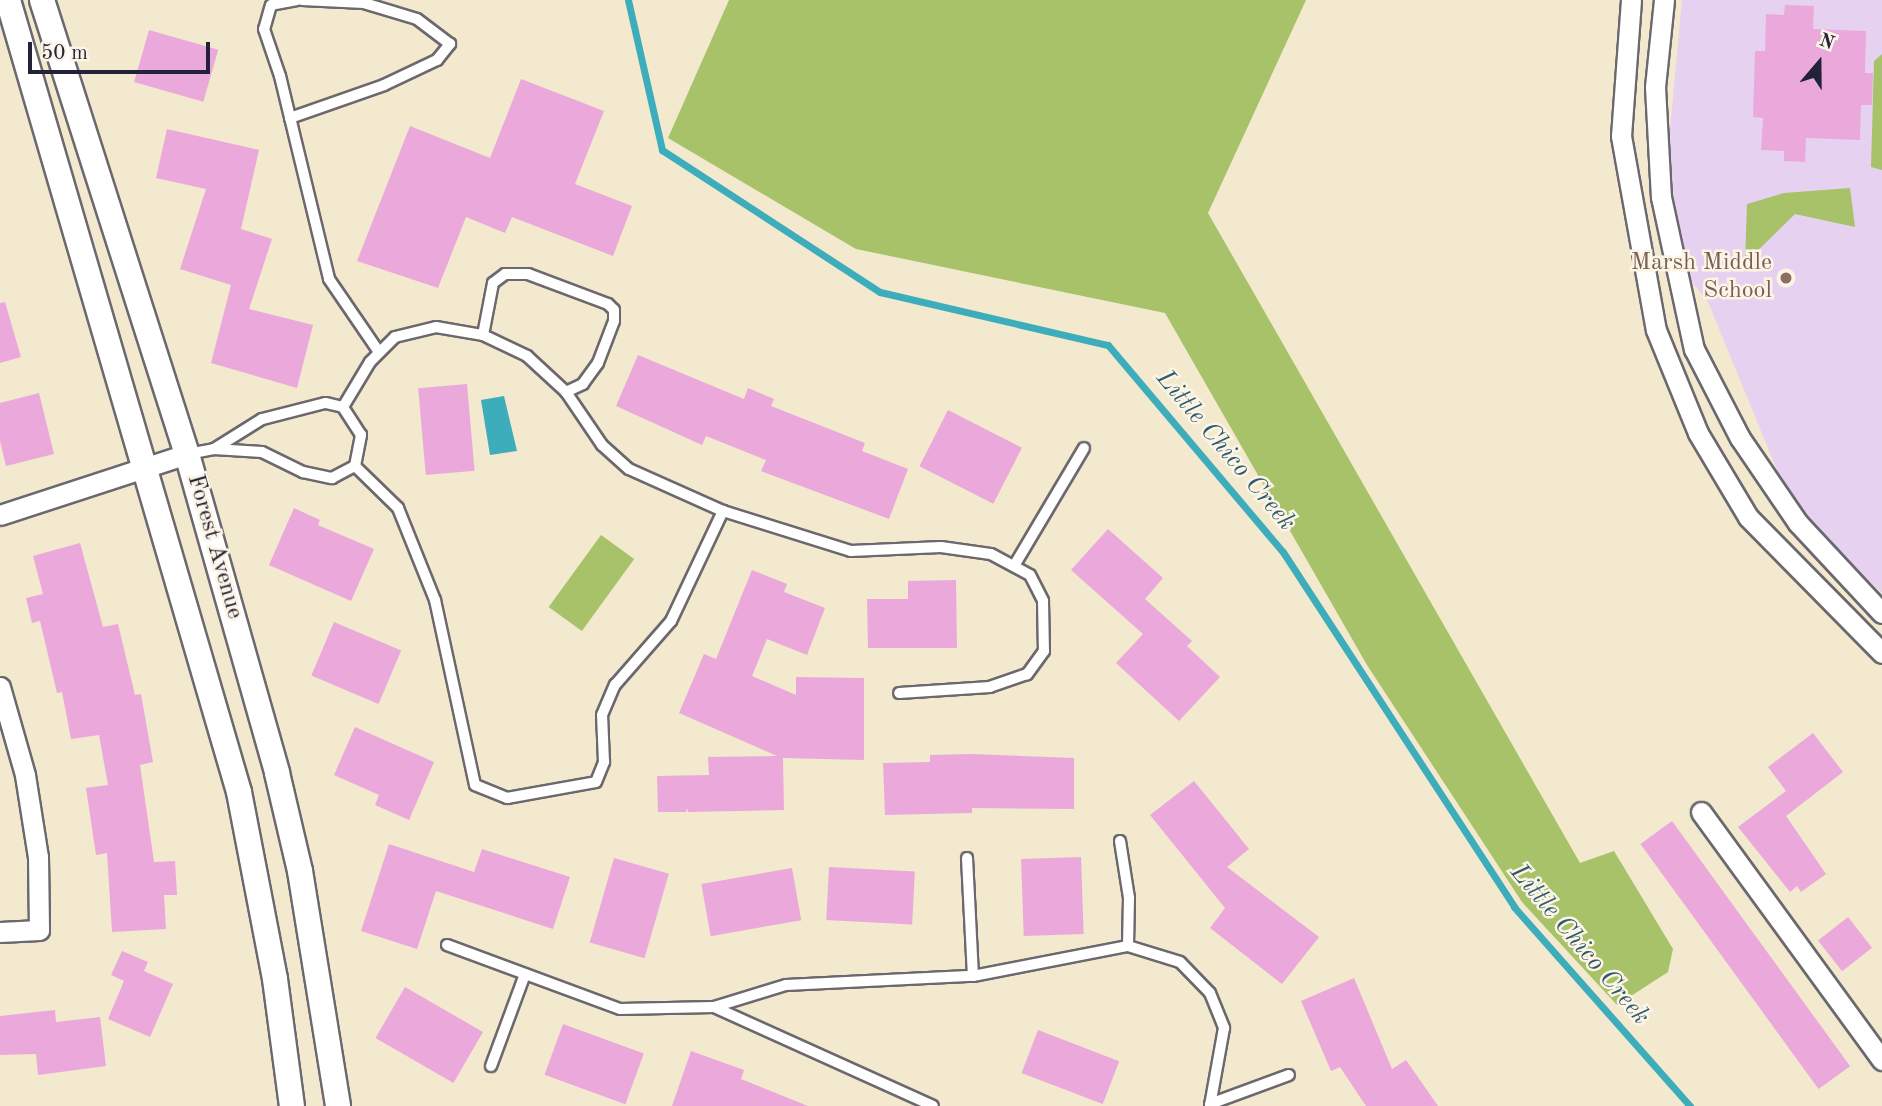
<!DOCTYPE html>
<html>
<head>
<meta charset="utf-8">
<style>
  body { margin:0 }
  #map { position:relative; width:1882px; height:1106px; overflow:hidden; background:#f2e9ce; font-family:"Old Standard TT",serif }
  div>[style] { position:absolute }
  .built>* { inset:0; background:#e6d2f0 }
  .green>* { inset:0; background:#a7c269; transform-origin:0 0 }
  .water>* { inset:0; background:#3dacbb }
  .stream>* { height:7px; margin:-3.5px; padding:0 3.5px; transform-origin:3.5px; border-radius:3.5px; background:#3dacbb }
  .building>* { inset:0; background:#eba9db; transform-origin:0 0 }
  .roads { filter:drop-shadow(2px 0 #6b686e) drop-shadow(-2px 0 #6b686e) drop-shadow(0 2px #6b686e) drop-shadow(0 -2px #6b686e) }
  .service>* { height:10px; margin:-5px; padding:0 5px; transform-origin:5px; border-radius:5px; background:#fff }
  .minor>* { height:19px; margin:-9.5px; padding:0 9.5px; transform-origin:9.5px; border-radius:9.5px; background:#fff }
  .tertiary>* { height:24px; margin:-12px; padding:0 12px; transform-origin:12px; border-radius:12px; background:#fff }
  .dots>* { width:19px; height:19px; translate:-50% -50%; box-sizing:border-box; border:4px solid #fcf5e5; border-radius:50% }
  span { translate:-50% -50%; white-space:nowrap; text-align:center; line-height:1.15; -webkit-text-stroke:5px #fcf5e5; paint-order:stroke }
  .education-label { font-size:24px; color:#785e54 }
  .right { translate:-100% -50%; text-align:right }
  .street-label { font-size:24px; color:#22223b }
  .water-label { font-size:26px; color:#2d596e; font-style:italic }
  .north { position:absolute; left:1784px; top:28px; width:70px; height:70px; -webkit-text-stroke:5px #fcf5e5; paint-order:stroke; rotate:20deg; font-size:19px; font-weight:700; line-height:28px; text-align:center; color:#22223b }
  .north::after { content:''; display:block; margin:auto; width:24px; height:32px; background:#22223b; clip-path:polygon(50% 0,100% 100%,50% 72%,0 100%) }
  .scale { position:absolute; left:28px; top:42px; width:182px; height:32px; box-sizing:border-box; border:4px solid #22223b; border-top:0; padding-left:9px; font-size:21px; line-height:24px; white-space:nowrap; color:#22223b; -webkit-text-stroke:5px #fcf5e5; paint-order:stroke }
</style>
</head>
<body>
<div id="map">
  <div class="built">
    <i style="clip-path:polygon(1682px 0,1882px 0,1882px 593px,1811px 523px,1779px 475px,1708px 302px,1671px 255px,1669px 139px)"></i>
  </div>
  <div class="green">
    <i style="clip-path:polygon(729px 0,1306px 0,1208px 213px,1580px 863px,1614px 851px,1673px 949px,1668px 972px,1617px 1005px,1522px 902px,1367px 665px,1165px 313px,856px 249px,668px 138px)"></i>
    <i style="clip-path:polygon(1882px 54px,1882px 170px,1871px 167px,1874px 61px)"></i>
    <i style="clip-path:polygon(1850px 188px,1855px 227px,1795px 214px,1745px 263px,1747px 204px,1784px 193px)"></i>
    <i style="left:601px;top:535px;width:41px;height:89px;rotate:36deg"></i>
  </div>
  <div class="water">
    <i style="clip-path:polygon(504px 396px,517px 451px,490px 455px,481px 400px)"></i>
  </div>
  <div class="stream">
    <i style="left:628px;top:0;width:154px;rotate:77.2deg"></i>
    <i style="left:662px;top:150px;width:260px;rotate:33.1deg"></i>
    <i style="left:880px;top:292px;width:234px;rotate:13.1deg"></i>
    <i style="left:1108px;top:345px;width:271px;rotate:49.8deg"></i>
    <i style="left:1283px;top:552px;width:424px;rotate:56.9deg"></i>
    <i style="left:1514px;top:907px;width:266px;rotate:48.5deg"></i>
  </div>
  <div class="building">
    <i style="clip-path:polygon(1785px 5px,1814px 6px,1813px 29px,1866px 31px,1865px 73px,1873px 73px,1872px 105px,1861px 105px,1860px 140px,1806px 138px,1805px 162px,1784px 161px,1784px 151px,1761px 150px,1763px 118px,1753px 117px,1755px 51px,1765px 51px,1766px 14px,1784px 15px)"></i>
    <i style="left:149px;top:30px;width:72px;height:54px;rotate:16deg"></i>
    <i style="clip-path:polygon(521px 79px,604px 111px,575px 184px,632px 206px,613px 256px,512px 217px,505px 233px,466px 217px,438px 288px,357px 261px,410px 126px,490px 158px)"></i>
    <i style="clip-path:polygon(167px 129px,259px 150px,241px 229px,272px 239px,249px 309px,313px 325px,297px 388px,211px 363px,231px 285px,180px 269px,206px 189px,156px 178px)"></i>
    <i style="clip-path:polygon(5px 302px,21px 357px,0 363px,0 303px)"></i>
    <i style="clip-path:polygon(638px 355px,744px 399px,748px 388px,774px 399px,771px 406px,865px 443px,862px 451px,908px 469px,889px 519px,761px 471px,766px 460px,706px 436px,702px 445px,616px 406px)"></i>
    <i style="left:467px;top:384px;width:87px;height:49px;rotate:85deg"></i>
    <i style="clip-path:polygon(39px 393px,54px 454px,6px 466px,0 441px,0 403px)"></i>
    <i style="left:948px;top:410px;width:83px;height:63px;rotate:27deg"></i>
    <i style="clip-path:polygon(294px 508px,320px 520px,318px 525px,374px 549px,351px 601px,269px 565px)"></i>
    <i style="clip-path:polygon(1108px 529px,1163px 578px,1145px 599px,1192px 641px,1187px 646px,1220px 677px,1179px 721px,1116px 663px,1143px 634px,1071px 570px)"></i>
    <i style="clip-path:polygon(80px 543px,103px 627px,118px 624px,135px 695px,141px 694px,153px 762px,140px 765px,154px 862px,175px 861px,177px 895px,164px 895px,166px 929px,112px 932px,107px 853px,96px 855px,86px 788px,108px 785px,99px 735px,71px 739px,62px 692px,57px 693px,40px 621px,32px 623px,26px 598px,43px 594px,33px 556px)"></i>
    <i style="clip-path:polygon(752px 570px,787px 584px,784px 592px,825px 608px,807px 655px,767px 639px,752px 676px,796px 695px,796px 677px,864px 678px,864px 760px,783px 758px,784px 810px,688px 812px,687px 808px,686px 812px,658px 812px,657px 776px,709px 775px,708px 757px,777px 756px,679px 713px,704px 654px,716px 659px)"></i>
    <i style="clip-path:polygon(956px 580px,957px 648px,868px 648px,867px 599px,908px 599px,908px 581px)"></i>
    <i style="left:334px;top:622px;width:73px;height:58px;rotate:23deg"></i>
    <i style="clip-path:polygon(355px 727px,434px 762px,409px 820px,375px 805px,379px 795px,334px 775px)"></i>
    <i style="clip-path:polygon(1813px 733px,1843px 772px,1786px 816px,1826px 874px,1801px 892px,1797px 886px,1790px 892px,1738px 827px,1786px 791px,1768px 767px)"></i>
    <i style="clip-path:polygon(971px 754px,1074px 758px,1074px 809px,972px 808px,972px 813px,885px 815px,883px 763px,930px 762px,930px 755px)"></i>
    <i style="clip-path:polygon(1194px 781px,1249px 849px,1227px 867px,1319px 937px,1282px 984px,1210px 928px,1225px 908px,1150px 815px)"></i>
    <i style="left:1672px;top:821px;width:303px;height:39px;rotate:54deg"></i>
    <i style="clip-path:polygon(389px 844px,474px 872px,482px 849px,570px 877px,553px 929px,436px 891px,417px 949px,361px 931px)"></i>
    <i style="left:1081px;top:857px;width:77px;height:60px;rotate:88deg"></i>
    <i style="left:614px;top:858px;width:57px;height:88px;rotate:16deg"></i>
    <i style="left:829px;top:867px;width:86px;height:53px;rotate:3deg"></i>
    <i style="left:792px;top:868px;width:53px;height:92px;rotate:80deg"></i>
    <i style="left:1848px;top:917px;width:39px;height:38px;rotate:52deg"></i>
    <i style="clip-path:polygon(122px 951px,148px 962px,144px 971px,173px 984px,150px 1037px,108px 1019px,124px 981px,111px 975px)"></i>
    <i style="clip-path:polygon(1354px 978px,1392px 1069px,1406px 1060px,1438px 1106px,1366px 1106px,1340px 1067px,1331px 1071px,1301px 1001px)"></i>
    <i style="left:405px;top:987px;width:90px;height:59px;rotate:30deg"></i>
    <i style="clip-path:polygon(55px 1010px,56px 1022px,100px 1017px,106px 1066px,38px 1075px,36px 1054px,0 1055px,0 1016px)"></i>
    <i style="left:563px;top:1024px;width:86px;height:54px;rotate:20deg"></i>
    <i style="left:1038px;top:1030px;width:87px;height:46px;rotate:21deg"></i>
    <i style="clip-path:polygon(691px 1051px,744px 1070px,741px 1079px,808px 1106px,672px 1106px)"></i>
  </div>
  <div class="roads">
    <div class="service">
      <i style="left:297px;top:0;width:26px;rotate:169deg"></i>
      <i style="left:271px;top:5px;width:25px;rotate:106deg"></i>
      <i style="left:264px;top:29px;width:50px;rotate:71.2deg"></i>
      <i style="left:280px;top:76px;width:209px;rotate:76.4deg"></i>
      <i style="left:329px;top:279px;width:88px;rotate:55.6deg"></i>
      <i style="left:290px;top:118px;width:100px;rotate:-19.3deg"></i>
      <i style="left:384px;top:85px;width:59px;rotate:-25.3deg"></i>
      <i style="left:437px;top:60px;width:21px;rotate:-51deg"></i>
      <i style="left:450px;top:44px;width:41px;rotate:-142.9deg"></i>
      <i style="left:417px;top:19px;width:55px;rotate:-163.2deg"></i>
      <i style="left:364px;top:3px;width:62px;rotate:-177.2deg"></i>
      <i style="left:483px;top:335px;width:53px;rotate:-79.1deg"></i>
      <i style="left:493px;top:283px;width:15px;rotate:-37deg"></i>
      <i style="left:505px;top:274px;width:23px"></i>
      <i style="left:528px;top:274px;width:85px;rotate:20.6deg"></i>
      <i style="left:608px;top:304px;width:8px;rotate:45deg"></i>
      <i style="left:614px;top:310px;width:11px;rotate:90deg"></i>
      <i style="left:614px;top:321px;width:45px;rotate:110.9deg"></i>
      <i style="left:598px;top:363px;width:26px;rotate:126deg"></i>
      <i style="left:583px;top:384px;width:19px;rotate:155deg"></i>
      <i style="left:343px;top:407px;width:52px;rotate:-59deg"></i>
      <i style="left:370px;top:362px;width:35px;rotate:-45deg"></i>
      <i style="left:395px;top:337px;width:42px;rotate:-13.7deg"></i>
      <i style="left:436px;top:327px;width:48px;rotate:9.7deg"></i>
      <i style="left:483px;top:335px;width:49px;rotate:25.5deg"></i>
      <i style="left:527px;top:356px;width:53px;rotate:42.7deg"></i>
      <i style="left:566px;top:392px;width:64px;rotate:55.8deg"></i>
      <i style="left:602px;top:445px;width:36px;rotate:42deg"></i>
      <i style="left:629px;top:469px;width:103px;rotate:24.1deg"></i>
      <i style="left:188px;top:454px;width:26px;rotate:-11deg"></i>
      <i style="left:214px;top:449px;width:48px;rotate:3.6deg"></i>
      <i style="left:262px;top:452px;width:46px;rotate:26deg"></i>
      <i style="left:303px;top:472px;width:30px;rotate:12deg"></i>
      <i style="left:332px;top:478px;width:26px;rotate:-28deg"></i>
      <i style="left:355px;top:466px;width:32px;rotate:-79deg"></i>
      <i style="left:361px;top:435px;width:33px;rotate:-123deg"></i>
      <i style="left:343px;top:407px;width:18px;rotate:-167deg"></i>
      <i style="left:325px;top:403px;width:65px;rotate:165.7deg"></i>
      <i style="left:262px;top:419px;width:57px;rotate:148deg"></i>
      <i style="left:355px;top:466px;width:60px;rotate:44.3deg"></i>
      <i style="left:398px;top:508px;width:99px;rotate:68.1deg"></i>
      <i style="left:435px;top:600px;width:189px;rotate:77.8deg"></i>
      <i style="left:475px;top:785px;width:35px;rotate:22deg"></i>
      <i style="left:507px;top:798px;width:90px;rotate:-10.2deg"></i>
      <i style="left:596px;top:782px;width:22px;rotate:-68deg"></i>
      <i style="left:604px;top:762px;width:47px;rotate:-92.4deg"></i>
      <i style="left:602px;top:715px;width:33px;rotate:-67deg"></i>
      <i style="left:615px;top:685px;width:85px;rotate:-48.8deg"></i>
      <i style="left:671px;top:621px;width:122px;rotate:-64.7deg"></i>
      <i style="left:723px;top:511px;width:134px;rotate:17.4deg"></i>
      <i style="left:851px;top:551px;width:90px;rotate:-2.5deg"></i>
      <i style="left:941px;top:547px;width:50px;rotate:8deg"></i>
      <i style="left:991px;top:554px;width:44px;rotate:28.3deg"></i>
      <i style="left:1030px;top:575px;width:29px;rotate:63deg"></i>
      <i style="left:1043px;top:601px;width:50px;rotate:88.9deg"></i>
      <i style="left:1044px;top:651px;width:29px;rotate:126deg"></i>
      <i style="left:1027px;top:674px;width:39px;rotate:161deg"></i>
      <i style="left:990px;top:687px;width:91px;rotate:176.2deg"></i>
      <i style="left:1014px;top:566px;width:137px;rotate:-59.3deg"></i>
      <i style="left:1120px;top:841px;width:58px;rotate:81deg"></i>
      <i style="left:1129px;top:898px;width:48px;rotate:91.2deg"></i>
      <i style="left:967px;top:858px;width:118px;rotate:87.1deg"></i>
      <i style="left:447px;top:945px;width:184px;rotate:20.3deg"></i>
      <i style="left:620px;top:1009px;width:94px;rotate:-1.2deg"></i>
      <i style="left:714px;top:1007px;width:240px;rotate:24.3deg"></i>
      <i style="left:714px;top:1007px;width:75px;rotate:-17deg"></i>
      <i style="left:786px;top:985px;width:187px;rotate:-2.8deg"></i>
      <i style="left:973px;top:976px;width:158px;rotate:-11deg"></i>
      <i style="left:1128px;top:946px;width:54px;rotate:17.1deg"></i>
      <i style="left:1180px;top:962px;width:43px;rotate:45.9deg"></i>
      <i style="left:1210px;top:993px;width:38px;rotate:68deg"></i>
      <i style="left:1224px;top:1028px;width:79px;rotate:100.2deg"></i>
      <i style="left:491px;top:1066px;width:98px;rotate:-69.7deg"></i>
      <i style="left:1210px;top:1104px;width:84px;rotate:-20.2deg"></i>
    </div>
    <div class="minor">
      <i style="left:1631px;top:0;width:136px;rotate:94.2deg"></i>
      <i style="left:1621px;top:136px;width:197px;rotate:79.8deg"></i>
      <i style="left:1656px;top:330px;width:111px;rotate:67.8deg"></i>
      <i style="left:1698px;top:433px;width:98px;rotate:59.2deg"></i>
      <i style="left:1748px;top:517px;width:191px;rotate:45.4deg"></i>
      <i style="left:1664px;top:0;width:87px;rotate:95.9deg"></i>
      <i style="left:1655px;top:87px;width:110px;rotate:86.9deg"></i>
      <i style="left:1661px;top:197px;width:156px;rotate:77.8deg"></i>
      <i style="left:1694px;top:349px;width:100px;rotate:62.7deg"></i>
      <i style="left:1740px;top:438px;width:103px;rotate:55.7deg"></i>
      <i style="left:1798px;top:523px;width:123px;rotate:47deg"></i>
      <i style="left:0;top:515px;width:197px;rotate:-18.1deg"></i>
      <i style="left:0;top:687px;width:91px;rotate:74.1deg"></i>
      <i style="left:25px;top:775px;width:83px;rotate:81deg"></i>
      <i style="left:38px;top:857px;width:73px;rotate:89.2deg"></i>
      <i style="left:39px;top:930px;width:39px;rotate:177deg"></i>
      <i style="left:1701px;top:812px;width:307px;rotate:53.9deg"></i>
    </div>
    <div class="tertiary">
      <i style="left:8px;top:0;width:825px;rotate:73.74deg"></i>
      <i style="left:239px;top:792px;width:190px;rotate:79.1deg"></i>
      <i style="left:275px;top:979px;width:128px;rotate:82.4deg"></i>
      <i style="left:42px;top:0;width:477px;rotate:72.3deg"></i>
      <i style="left:187px;top:454px;width:331px;rotate:74.2deg"></i>
      <i style="left:277px;top:773px;width:101px;rotate:76.8deg"></i>
      <i style="left:300px;top:871px;width:238px;rotate:80.8deg"></i>
    </div>
  </div>
  <div class="dots">
    <i style="left:1786px;top:278px;background:#8d6e63"></i>
  </div>
  <div class="education-label">
    <span class="right" style="left:1772px;top:278px">Marsh Middle<br>School</span>
  </div>
  <div class="street-label">
    <span style="left:214px;top:547px;rotate:74deg">Forest Avenue</span>
  </div>
  <div class="water-label">
    <span style="left:1225px;top:451px;rotate:50deg">Little Chico Creek</span>
    <span style="left:1579px;top:945px;rotate:50deg">Little Chico Creek</span>
  </div>
  <div class="north">N</div>
  <div class="scale">50 m</div>
</div>
</body>
</html>
